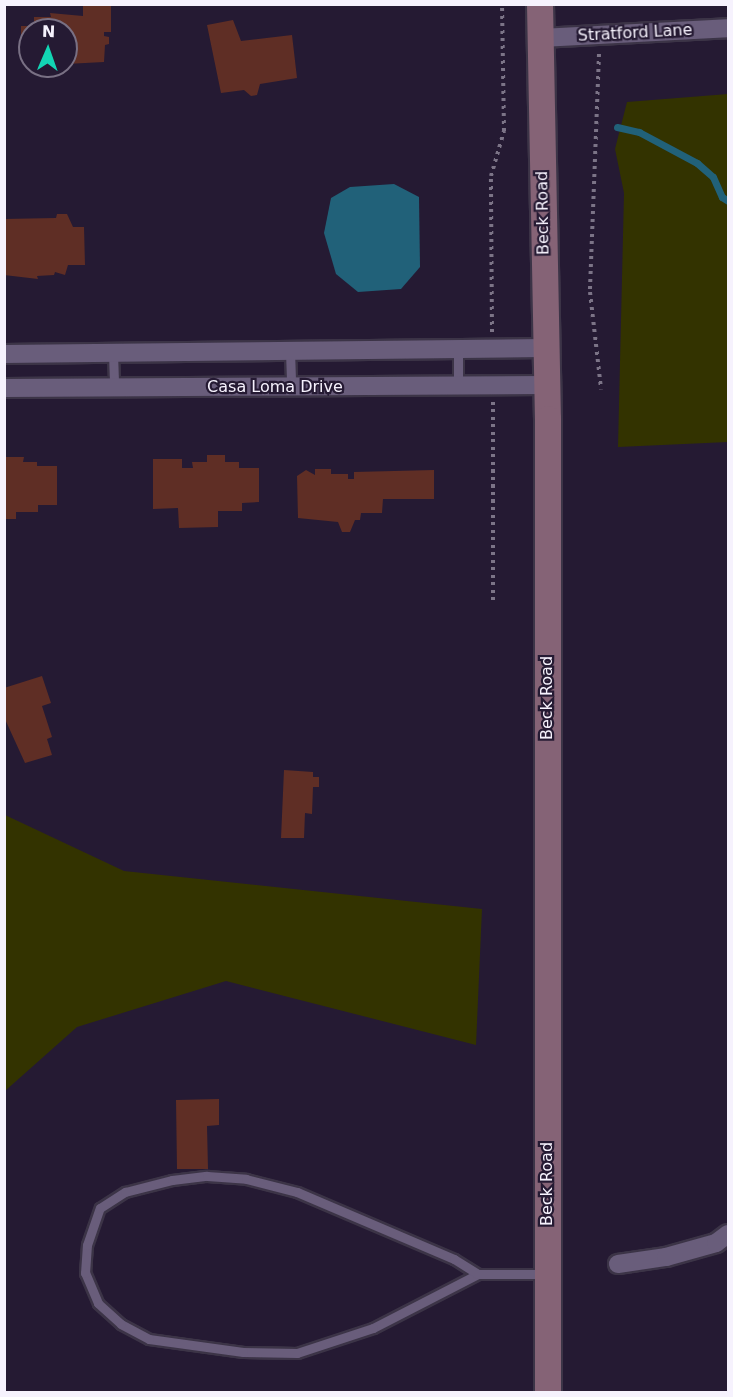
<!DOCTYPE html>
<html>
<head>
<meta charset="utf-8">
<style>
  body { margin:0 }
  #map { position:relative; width:733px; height:1397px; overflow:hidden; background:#251a33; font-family:"DejaVu Sans",sans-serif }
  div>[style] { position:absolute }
  .green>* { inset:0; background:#330 }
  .water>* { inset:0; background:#216179 }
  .stream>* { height:7px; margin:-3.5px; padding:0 3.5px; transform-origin:3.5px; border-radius:3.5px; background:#216179 }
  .building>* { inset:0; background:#5f2e25 }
  .path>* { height:4px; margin-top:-2px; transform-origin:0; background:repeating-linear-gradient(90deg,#7c7487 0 3px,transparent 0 7.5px) }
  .roads { filter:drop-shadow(2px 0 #3c3447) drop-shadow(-2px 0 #3c3447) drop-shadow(0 2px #3c3447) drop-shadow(0 -2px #3c3447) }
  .service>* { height:9px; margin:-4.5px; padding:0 4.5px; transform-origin:4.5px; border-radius:4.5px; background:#695d7b }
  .minor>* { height:18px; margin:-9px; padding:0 9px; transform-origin:9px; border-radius:9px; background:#695d7b }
  .secondary>* { height:26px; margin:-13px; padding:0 13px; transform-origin:13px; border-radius:13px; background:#856376 }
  span { translate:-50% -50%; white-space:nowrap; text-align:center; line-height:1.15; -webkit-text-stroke:4.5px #251a33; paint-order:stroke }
  .street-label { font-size:16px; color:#f6f2fd }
  .frame { position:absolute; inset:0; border:6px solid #f6f2fd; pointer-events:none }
  .north { position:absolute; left:18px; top:18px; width:60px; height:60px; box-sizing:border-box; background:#251a33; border:2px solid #797084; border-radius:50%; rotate:2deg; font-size:16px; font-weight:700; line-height:24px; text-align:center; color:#f6f2fd }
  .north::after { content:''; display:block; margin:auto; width:21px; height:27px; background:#12d5b4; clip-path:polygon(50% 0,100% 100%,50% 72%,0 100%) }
</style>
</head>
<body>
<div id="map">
  <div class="green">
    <i style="clip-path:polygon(728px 94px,728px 442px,618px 447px,624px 193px,615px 149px,627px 102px)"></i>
    <i style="clip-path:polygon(5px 815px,124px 871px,482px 909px,476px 1045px,226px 981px,77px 1027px,5px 1091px)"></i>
  </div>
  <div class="water">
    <i style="clip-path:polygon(394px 184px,419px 197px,420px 267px,401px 289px,358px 292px,336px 274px,324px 233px,331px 198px,350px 187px)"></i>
  </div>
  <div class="stream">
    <i style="left:617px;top:127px;width:23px;rotate:13deg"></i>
    <i style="left:639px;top:132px;width:66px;rotate:28.1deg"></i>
    <i style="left:697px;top:163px;width:21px;rotate:41deg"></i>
    <i style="left:713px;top:177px;width:22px;rotate:66deg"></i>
    <i style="left:722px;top:197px;width:7px;rotate:34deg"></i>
  </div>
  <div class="building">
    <i style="clip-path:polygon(83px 4px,111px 4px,111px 32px,104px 32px,104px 36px,109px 37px,109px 44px,105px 45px,104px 62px,66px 64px,66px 30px,30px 30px,30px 50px,21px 50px,21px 26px,34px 26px,34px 17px,51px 17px,50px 13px,83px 16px)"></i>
    <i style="clip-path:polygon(233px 20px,241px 41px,292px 35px,297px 78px,260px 84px,257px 95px,251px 96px,244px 90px,221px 93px,207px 25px)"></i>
    <i style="clip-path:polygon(57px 214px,67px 214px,73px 227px,84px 227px,85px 265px,68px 265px,65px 275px,55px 272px,54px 275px,37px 276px,38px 279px,4px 275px,4px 219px,56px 218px)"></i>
    <i style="clip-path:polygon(207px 455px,225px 455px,225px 462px,239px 462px,239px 468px,259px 468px,259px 502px,242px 503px,242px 511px,218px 511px,218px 527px,179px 528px,178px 508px,153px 509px,153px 459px,182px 459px,182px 468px,193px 468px,192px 462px,207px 462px)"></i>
    <i style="clip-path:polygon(4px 457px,24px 457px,23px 462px,37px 462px,37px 466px,57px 466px,57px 505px,38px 505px,38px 512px,16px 512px,16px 519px,4px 519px)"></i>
    <i style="clip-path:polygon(315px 469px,331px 469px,331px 474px,348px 474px,348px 479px,354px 479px,354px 472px,434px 470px,434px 499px,383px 499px,382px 513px,361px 513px,360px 520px,355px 520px,350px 532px,342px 532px,338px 522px,298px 518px,297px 476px,306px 470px,315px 475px)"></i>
    <i style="clip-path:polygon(42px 676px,51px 703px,42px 706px,52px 737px,47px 739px,52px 755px,25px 763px,4px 717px,4px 688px)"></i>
    <i style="clip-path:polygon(284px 770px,313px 772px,313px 777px,319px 777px,319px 787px,313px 787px,312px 814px,305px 813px,304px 838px,281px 838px)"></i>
    <i style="clip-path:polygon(219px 1099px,219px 1125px,207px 1126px,208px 1169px,177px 1169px,176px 1100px)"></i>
  </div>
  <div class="path">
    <i style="left:599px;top:54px;width:238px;rotate:92.2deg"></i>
    <i style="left:590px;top:292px;width:98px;rotate:83.5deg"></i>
    <i style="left:492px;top:332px;width:156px;rotate:-90.4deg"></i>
    <i style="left:491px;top:176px;width:47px;rotate:-73.9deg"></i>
    <i style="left:504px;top:131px;width:127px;rotate:-90.9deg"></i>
    <i style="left:493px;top:402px;width:200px;rotate:90deg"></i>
  </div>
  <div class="roads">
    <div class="service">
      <i style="left:290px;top:351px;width:35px;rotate:88deg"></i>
      <i style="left:113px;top:353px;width:35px;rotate:88deg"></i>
      <i style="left:458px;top:386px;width:37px;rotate:-90deg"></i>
      <i style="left:478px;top:1274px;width:118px;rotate:152.8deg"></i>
      <i style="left:373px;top:1328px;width:80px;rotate:161.8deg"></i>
      <i style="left:297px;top:1353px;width:54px;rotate:-178.9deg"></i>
      <i style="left:243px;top:1352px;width:95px;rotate:-172.1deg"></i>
      <i style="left:149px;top:1339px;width:32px;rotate:-152deg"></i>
      <i style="left:121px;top:1324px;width:31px;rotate:-138deg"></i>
      <i style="left:98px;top:1303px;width:33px;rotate:-113deg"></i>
      <i style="left:85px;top:1273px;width:28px;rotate:-86deg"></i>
      <i style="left:87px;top:1245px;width:39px;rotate:-71deg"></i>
      <i style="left:100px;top:1208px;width:30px;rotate:-33deg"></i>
      <i style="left:125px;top:1192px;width:49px;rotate:-14.3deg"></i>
      <i style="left:172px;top:1180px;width:35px;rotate:-7deg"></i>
      <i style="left:207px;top:1176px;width:39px;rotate:4deg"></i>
      <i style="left:246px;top:1179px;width:53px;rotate:14.3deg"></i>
      <i style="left:297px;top:1192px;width:171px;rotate:23.1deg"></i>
      <i style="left:454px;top:1259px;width:28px;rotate:32deg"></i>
      <i style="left:478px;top:1274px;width:69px"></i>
    </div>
    <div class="minor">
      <i style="left:540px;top:38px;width:188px;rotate:-3deg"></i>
      <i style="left:4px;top:354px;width:540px;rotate:-0.64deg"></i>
      <i style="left:4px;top:388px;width:541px;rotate:-0.32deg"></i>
      <i style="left:618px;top:1264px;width:49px;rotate:-8.3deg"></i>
      <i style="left:666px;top:1257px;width:52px;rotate:-15.6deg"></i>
      <i style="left:716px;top:1243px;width:15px;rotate:-37deg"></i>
    </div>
    <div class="secondary">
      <i style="left:540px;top:4px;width:415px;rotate:88.9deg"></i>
      <i style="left:548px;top:419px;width:973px;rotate:90deg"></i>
    </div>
  </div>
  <div class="street-label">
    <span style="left:635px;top:33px;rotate:-3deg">Stratford Lane</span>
    <span style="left:543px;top:213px;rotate:-91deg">Beck Road</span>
    <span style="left:275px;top:387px">Casa Loma Drive</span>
    <span style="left:547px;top:698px;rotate:-90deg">Beck Road</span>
    <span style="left:547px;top:1184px;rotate:-90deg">Beck Road</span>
  </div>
  <div class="frame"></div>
  <div class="north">N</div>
</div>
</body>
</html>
